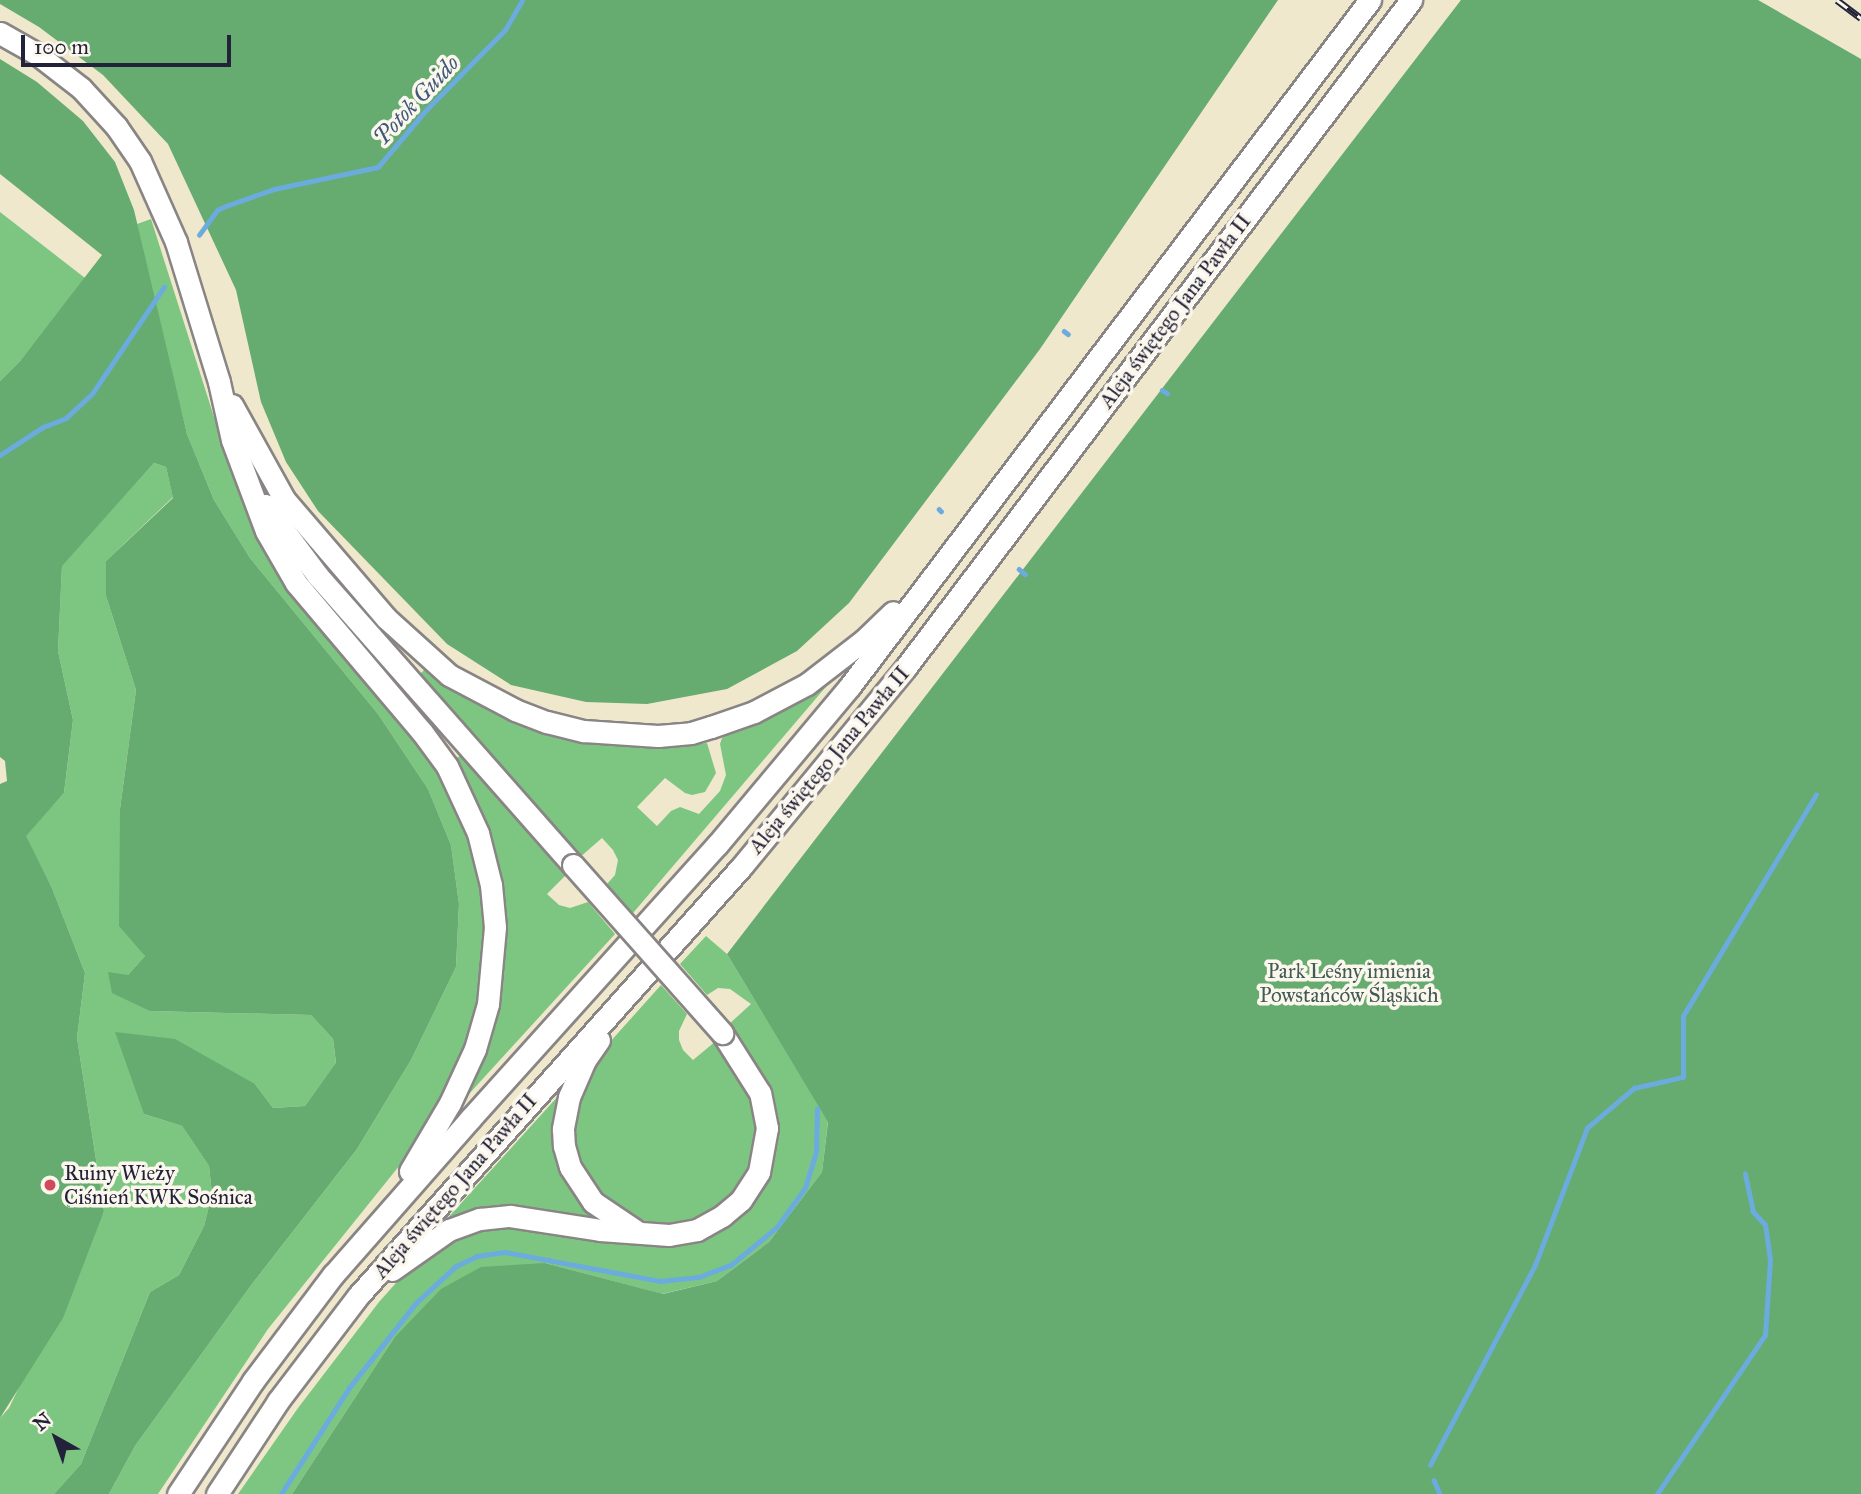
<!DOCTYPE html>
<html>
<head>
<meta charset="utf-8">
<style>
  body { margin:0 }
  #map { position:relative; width:1861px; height:1494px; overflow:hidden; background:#f0e8cd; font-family:"IM FELL Great Primer",serif }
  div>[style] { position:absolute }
  .green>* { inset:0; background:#7dc682 }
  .forest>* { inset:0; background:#66ab70 }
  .stream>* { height:4.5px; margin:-2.25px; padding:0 2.25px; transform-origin:2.25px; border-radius:2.25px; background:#6babde }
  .roads { filter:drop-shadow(2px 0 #898584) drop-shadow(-2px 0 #898584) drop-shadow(0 2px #898584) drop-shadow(0 -2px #898584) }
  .primary>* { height:21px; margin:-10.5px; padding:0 10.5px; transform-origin:10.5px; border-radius:10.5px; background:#fff }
  .rail>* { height:7px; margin-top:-3.5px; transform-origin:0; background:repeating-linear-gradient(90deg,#fbf7ec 0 13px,#22223b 0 26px); box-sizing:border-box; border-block:2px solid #22223b }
  .bridges { filter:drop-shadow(2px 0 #898584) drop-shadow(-2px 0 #898584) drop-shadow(0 2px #898584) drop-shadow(0 -2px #898584) }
  .primary-bridge>* { height:21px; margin:-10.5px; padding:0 10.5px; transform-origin:10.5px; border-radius:10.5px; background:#fff }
  .dots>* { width:19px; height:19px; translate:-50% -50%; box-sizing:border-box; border:4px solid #fbf7ec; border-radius:50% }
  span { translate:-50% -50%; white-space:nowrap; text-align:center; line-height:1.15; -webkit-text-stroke:7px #fbf7ec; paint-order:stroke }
  .street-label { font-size:21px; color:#22223b }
  .park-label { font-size:21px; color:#425b54 }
  .poi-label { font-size:21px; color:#22223b }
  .left { translate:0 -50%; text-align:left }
  .water-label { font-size:23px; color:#3f597c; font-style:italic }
  .north { position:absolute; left:21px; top:1403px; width:70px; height:70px; -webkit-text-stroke:5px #fbf7ec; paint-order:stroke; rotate:320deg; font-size:19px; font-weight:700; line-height:28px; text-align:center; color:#22223b }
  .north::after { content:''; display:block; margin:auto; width:24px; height:32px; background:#22223b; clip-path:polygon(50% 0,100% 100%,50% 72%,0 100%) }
  .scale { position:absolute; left:21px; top:35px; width:210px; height:32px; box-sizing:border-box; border:4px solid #22223b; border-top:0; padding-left:9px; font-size:21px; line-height:24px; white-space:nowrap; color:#22223b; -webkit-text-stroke:5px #fbf7ec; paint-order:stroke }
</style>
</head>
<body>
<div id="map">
  <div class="green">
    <i style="clip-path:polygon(0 212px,85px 278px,20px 361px,0 381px)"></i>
    <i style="clip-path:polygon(151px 219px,222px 442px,247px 507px,442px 772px,468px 826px,485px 894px,484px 988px,459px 1069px,412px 1150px,268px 1329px,158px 1494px,109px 1494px,135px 1446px,252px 1284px,357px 1149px,411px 1060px,456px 967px,459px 904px,451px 845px,428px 789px,378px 714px,250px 558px,214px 500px,187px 434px,159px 323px,137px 224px)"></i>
    <i style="clip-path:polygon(154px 463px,166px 467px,173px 497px,106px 561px,106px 596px,136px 690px,120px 809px,145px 956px,128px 975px,150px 1011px,311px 1015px,333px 1039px,336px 1064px,305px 1106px,273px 1108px,255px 1084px,144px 1114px,182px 1126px,209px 1166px,212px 1194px,204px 1226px,179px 1275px,150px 1292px,81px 1464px,54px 1494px,0 1494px,0 1418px,9px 1408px,104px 1211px,77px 1038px,85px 973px,52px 888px,25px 836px,64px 793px,73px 720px,58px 651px,62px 565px)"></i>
    <i style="clip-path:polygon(427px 667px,644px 746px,665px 748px,707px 743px,716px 773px,705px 792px,692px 795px,685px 793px,665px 778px,637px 807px,657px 826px,671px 811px,680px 807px,699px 814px,720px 791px,726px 775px,720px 744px,722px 738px,836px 675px,633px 913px,607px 884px,615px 875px,618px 860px,613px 850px,602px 838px,579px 858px,418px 676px)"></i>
    <i style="clip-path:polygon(462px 754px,568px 873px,547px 894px,559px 905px,570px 908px,588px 902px,615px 934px,458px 1106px,502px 951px,452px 762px)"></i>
    <i style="clip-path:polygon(706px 936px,727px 954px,828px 1121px,822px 1172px,769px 1242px,717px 1281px,662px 1294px,545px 1263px,394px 1338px,292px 1494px,238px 1494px,298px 1408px,379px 1302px,404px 1274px,435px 1247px,470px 1231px,508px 1226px,653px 1246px,673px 1246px,706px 1238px,722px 1230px,752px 1203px,762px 1190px,774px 1159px,777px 1111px,764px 1076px,728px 1025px,751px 1004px,730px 989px,718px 988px,707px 995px,680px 964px)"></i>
    <i style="clip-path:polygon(661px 985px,687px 1014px,679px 1031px,679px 1040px,683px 1050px,693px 1060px,716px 1041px,748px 1090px,756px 1123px,751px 1161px,734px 1191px,707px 1213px,692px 1220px,662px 1224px,635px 1219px,596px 1193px,574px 1153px,572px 1122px,582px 1087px,601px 1052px)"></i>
    <i style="clip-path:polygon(560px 1094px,564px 1176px,584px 1205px,603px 1221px,445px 1221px)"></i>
  </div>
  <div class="forest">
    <i style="clip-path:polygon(0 0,1278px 0,1040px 349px,849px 603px,797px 651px,727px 689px,647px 704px,586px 702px,511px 685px,447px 644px,318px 511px,286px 462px,261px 402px,236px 290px,168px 144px,103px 75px,39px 27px,0 4px)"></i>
    <i style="clip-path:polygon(1461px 0,1758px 0,1861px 59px,1861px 1494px,292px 1494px,394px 1338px,441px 1289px,481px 1267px,545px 1263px,663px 1294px,717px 1281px,769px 1242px,822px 1172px,828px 1122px,727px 954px)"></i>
    <i style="clip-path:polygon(0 59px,37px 82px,83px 121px,115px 162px,134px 210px,187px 434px,214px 500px,250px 558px,378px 714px,428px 789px,451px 845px,459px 904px,456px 967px,411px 1060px,357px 1149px,252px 1284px,135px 1446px,109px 1494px,54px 1494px,81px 1464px,150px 1292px,179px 1275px,204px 1226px,212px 1194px,209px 1166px,182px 1126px,144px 1114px,115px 1032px,175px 1039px,255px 1084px,273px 1108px,305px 1106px,336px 1063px,333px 1039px,311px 1015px,150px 1011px,112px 993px,108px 972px,128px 975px,145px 956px,119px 926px,120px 809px,136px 690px,106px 596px,106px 561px,173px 498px,166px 467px,154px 463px,62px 566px,58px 651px,73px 720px,64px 793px,26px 836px,52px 888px,85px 973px,77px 1038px,104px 1211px,63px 1318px,0 1418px,0 784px,7px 781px,5px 761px,0 757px,0 381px,20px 361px,102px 255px,0 174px)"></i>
  </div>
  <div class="stream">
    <i style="left:199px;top:235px;width:31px;rotate:-54deg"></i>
    <i style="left:217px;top:210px;width:10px;rotate:-24deg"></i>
    <i style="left:226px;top:206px;width:51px;rotate:-19.5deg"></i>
    <i style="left:274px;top:189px;width:106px;rotate:-11.9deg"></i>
    <i style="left:378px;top:167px;width:76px;rotate:-49.8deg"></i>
    <i style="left:427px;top:109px;width:111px;rotate:-45.4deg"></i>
    <i style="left:505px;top:30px;width:34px;rotate:-60deg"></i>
    <i style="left:1064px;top:331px;width:5px;rotate:37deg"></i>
    <i style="left:1162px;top:390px;width:6px;rotate:31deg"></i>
    <i style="left:0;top:455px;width:51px;rotate:-33.1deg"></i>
    <i style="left:43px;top:427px;width:25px;rotate:-21deg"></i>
    <i style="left:66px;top:418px;width:35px;rotate:-43deg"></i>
    <i style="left:92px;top:394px;width:129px;rotate:-56.1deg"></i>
    <i style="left:939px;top:509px;width:3px;rotate:45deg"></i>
    <i style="left:1019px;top:569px;width:8px;rotate:40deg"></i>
    <i style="left:1430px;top:1465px;width:226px;rotate:-62.3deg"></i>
    <i style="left:1535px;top:1265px;width:147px;rotate:-69.2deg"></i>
    <i style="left:1587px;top:1128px;width:62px;rotate:-40.4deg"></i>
    <i style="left:1634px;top:1088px;width:50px;rotate:-12.7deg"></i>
    <i style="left:1683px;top:1077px;width:61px;rotate:-90deg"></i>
    <i style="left:1683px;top:1016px;width:258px;rotate:-59deg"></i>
    <i style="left:1434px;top:1480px;width:15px;rotate:67deg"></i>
    <i style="left:281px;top:1494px;width:126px;rotate:-57.3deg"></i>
    <i style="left:349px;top:1388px;width:108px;rotate:-51.8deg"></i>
    <i style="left:416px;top:1303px;width:54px;rotate:-42.8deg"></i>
    <i style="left:456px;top:1266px;width:23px;rotate:-25deg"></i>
    <i style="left:477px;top:1256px;width:28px;rotate:-8deg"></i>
    <i style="left:505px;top:1252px;width:158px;rotate:10.6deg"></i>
    <i style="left:660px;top:1281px;width:39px;rotate:-6deg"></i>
    <i style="left:699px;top:1277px;width:34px;rotate:-21deg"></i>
    <i style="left:731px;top:1265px;width:60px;rotate:-39.6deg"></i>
    <i style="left:777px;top:1227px;width:48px;rotate:-54.3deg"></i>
    <i style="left:805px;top:1188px;width:39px;rotate:-73deg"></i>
    <i style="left:816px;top:1151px;width:42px;rotate:-88.6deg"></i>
    <i style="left:1657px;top:1494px;width:192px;rotate:-55.8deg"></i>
    <i style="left:1765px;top:1335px;width:75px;rotate:-86.2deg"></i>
    <i style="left:1770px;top:1260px;width:35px;rotate:-98deg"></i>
    <i style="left:1765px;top:1225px;width:18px;rotate:-133deg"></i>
    <i style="left:1753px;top:1212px;width:39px;rotate:-102deg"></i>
  </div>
  <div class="roads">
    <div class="primary">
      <i style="left:0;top:33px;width:43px;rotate:29.6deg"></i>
      <i style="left:37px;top:54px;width:56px;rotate:37.7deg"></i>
      <i style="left:81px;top:88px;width:52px;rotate:47.4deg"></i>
      <i style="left:116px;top:126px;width:42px;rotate:55.6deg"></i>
      <i style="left:140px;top:161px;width:89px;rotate:66deg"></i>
      <i style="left:176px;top:242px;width:146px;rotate:72.9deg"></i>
      <i style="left:219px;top:382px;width:59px;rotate:77.4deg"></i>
      <i style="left:232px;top:440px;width:97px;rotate:69.5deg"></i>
      <i style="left:266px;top:531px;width:60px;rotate:60deg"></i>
      <i style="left:296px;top:583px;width:195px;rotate:49.8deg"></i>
      <i style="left:422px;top:732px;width:42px;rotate:53.7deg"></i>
      <i style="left:447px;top:766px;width:74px;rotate:65.2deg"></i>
      <i style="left:478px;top:833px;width:54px;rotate:76deg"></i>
      <i style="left:491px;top:885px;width:42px;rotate:84.6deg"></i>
      <i style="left:495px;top:927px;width:77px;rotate:95.2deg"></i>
      <i style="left:488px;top:1004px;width:47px;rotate:106.1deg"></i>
      <i style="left:475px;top:1049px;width:60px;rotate:114.8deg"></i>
      <i style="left:450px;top:1103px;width:79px;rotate:120.5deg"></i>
      <i style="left:232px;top:405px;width:107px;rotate:61deg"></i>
      <i style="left:284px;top:499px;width:157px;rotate:49.4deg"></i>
      <i style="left:386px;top:618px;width:85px;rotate:42.1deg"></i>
      <i style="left:449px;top:675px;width:75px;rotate:27.9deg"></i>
      <i style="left:515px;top:710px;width:34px;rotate:21deg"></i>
      <i style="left:547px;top:722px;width:38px;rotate:14deg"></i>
      <i style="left:584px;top:731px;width:74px;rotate:3.9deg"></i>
      <i style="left:658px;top:736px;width:33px;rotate:-5deg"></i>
      <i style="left:691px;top:733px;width:21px;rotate:-17deg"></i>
      <i style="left:711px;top:727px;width:46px;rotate:-19.2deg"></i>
      <i style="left:754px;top:712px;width:60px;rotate:-27.8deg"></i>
      <i style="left:807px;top:684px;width:72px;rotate:-37.7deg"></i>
      <i style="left:864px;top:640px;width:40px;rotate:-44deg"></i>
      <i style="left:265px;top:505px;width:89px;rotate:53.3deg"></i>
      <i style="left:318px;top:576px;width:385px;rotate:48.6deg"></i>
      <i style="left:599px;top:1040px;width:24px;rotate:125deg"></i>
      <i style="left:585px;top:1060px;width:40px;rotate:113.4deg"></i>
      <i style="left:569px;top:1097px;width:33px;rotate:101deg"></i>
      <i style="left:563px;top:1129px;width:17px;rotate:87deg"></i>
      <i style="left:564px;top:1146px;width:22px;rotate:74deg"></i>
      <i style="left:570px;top:1167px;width:42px;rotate:56.7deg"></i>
      <i style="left:593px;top:1202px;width:52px;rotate:34deg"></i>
      <i style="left:392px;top:1270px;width:70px;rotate:-35.1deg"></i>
      <i style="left:449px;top:1230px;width:33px;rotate:-20deg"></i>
      <i style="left:480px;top:1219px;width:30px;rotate:-6deg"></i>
      <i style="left:510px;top:1216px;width:91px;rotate:8.8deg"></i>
      <i style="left:600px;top:1230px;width:69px;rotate:4.1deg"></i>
      <i style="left:669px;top:1235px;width:28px;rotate:-10deg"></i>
      <i style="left:697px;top:1230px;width:29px;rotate:-29deg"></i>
      <i style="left:722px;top:1216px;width:25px;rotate:-40deg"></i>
      <i style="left:741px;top:1200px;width:33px;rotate:-57deg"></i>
      <i style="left:759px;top:1172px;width:45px;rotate:-79.7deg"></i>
      <i style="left:767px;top:1128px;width:36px;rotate:-101deg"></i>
      <i style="left:760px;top:1093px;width:71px;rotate:-122.3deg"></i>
      <i style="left:178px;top:1494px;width:136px;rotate:-56.4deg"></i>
      <i style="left:253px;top:1381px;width:133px;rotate:-53deg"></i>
      <i style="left:333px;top:1275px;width:208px;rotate:-48.7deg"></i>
      <i style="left:470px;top:1119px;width:369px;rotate:-48deg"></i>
      <i style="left:717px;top:845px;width:207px;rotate:-50.1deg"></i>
      <i style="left:850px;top:686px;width:861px;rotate:-52.84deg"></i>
      <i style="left:217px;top:1494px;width:111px;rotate:-56.7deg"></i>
      <i style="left:278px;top:1401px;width:132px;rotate:-52.7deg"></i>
      <i style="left:358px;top:1296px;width:577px;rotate:-48.23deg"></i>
      <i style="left:742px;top:866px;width:258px;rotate:-50.5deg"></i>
      <i style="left:906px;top:667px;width:837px;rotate:-52.87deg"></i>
    </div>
  </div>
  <div class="rail">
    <i style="left:1837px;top:0;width:30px;rotate:37deg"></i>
  </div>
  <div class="bridges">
    <div class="primary-bridge">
      <i style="left:573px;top:865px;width:225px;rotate:48.4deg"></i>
    </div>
  </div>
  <div class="dots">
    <i style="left:50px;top:1185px;background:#d1495b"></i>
  </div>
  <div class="street-label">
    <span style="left:1175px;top:311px;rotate:-53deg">Aleja świętego Jana Pawła II</span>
    <span style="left:829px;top:760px;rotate:-50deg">Aleja świętego Jana Pawła II</span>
    <span style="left:455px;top:1186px;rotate:-49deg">Aleja świętego Jana Pawła II</span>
  </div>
  <div class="park-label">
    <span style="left:1349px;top:983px">Park Leśny imienia<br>Powstańców Śląskich</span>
  </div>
  <div class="poi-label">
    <span class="left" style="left:64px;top:1185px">Ruiny Wieży<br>Ciśnień KWK Sośnica</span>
  </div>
  <div class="water-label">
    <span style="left:416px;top:100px;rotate:-47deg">Potok Guido</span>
  </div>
  <div class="north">N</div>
  <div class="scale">100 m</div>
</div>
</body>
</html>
